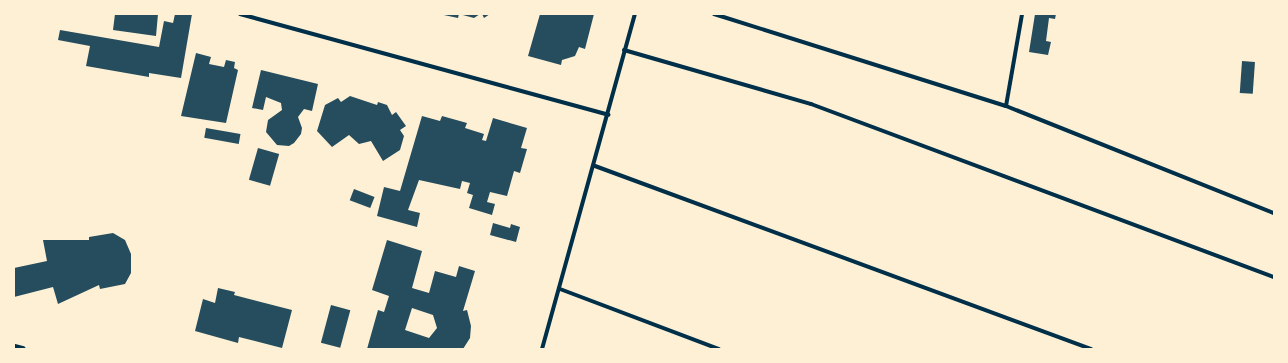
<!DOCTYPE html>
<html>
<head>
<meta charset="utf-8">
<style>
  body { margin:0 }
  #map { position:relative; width:1288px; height:363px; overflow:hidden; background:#fdf0d5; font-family:Helvetica,sans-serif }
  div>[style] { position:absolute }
  .building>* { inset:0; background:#264d5e; transform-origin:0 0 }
  .minor>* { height:4px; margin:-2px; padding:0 2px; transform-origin:2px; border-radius:2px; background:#003049 }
  .tertiary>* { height:7px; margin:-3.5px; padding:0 3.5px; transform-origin:3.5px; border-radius:3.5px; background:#003049 }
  span { translate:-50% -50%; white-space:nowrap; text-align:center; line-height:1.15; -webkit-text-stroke:3.5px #fdf0d5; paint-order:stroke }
  .frame { position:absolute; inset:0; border:15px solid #fdf0d5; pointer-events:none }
</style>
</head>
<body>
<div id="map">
  <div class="building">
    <i style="clip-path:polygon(115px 14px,158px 14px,156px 36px,113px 30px)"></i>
    <i style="clip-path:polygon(175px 14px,192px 14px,181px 78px,149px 73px,149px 77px,86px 66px,90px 46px,58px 40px,60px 30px,159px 47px,164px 21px,173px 23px)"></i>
    <i style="clip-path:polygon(439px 14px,459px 14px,458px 18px)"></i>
    <i style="clip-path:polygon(459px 14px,480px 14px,474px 18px)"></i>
    <i style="clip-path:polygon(482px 14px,490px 14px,484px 18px)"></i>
    <i style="clip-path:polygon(540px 14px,594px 14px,585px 49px,579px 47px,575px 56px,562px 60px,561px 65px,528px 56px)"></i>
    <i style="clip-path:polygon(1035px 14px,1056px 14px,1055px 19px,1049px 18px,1046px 41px,1051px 42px,1048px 55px,1029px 52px)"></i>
    <i style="clip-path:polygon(196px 53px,211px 57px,209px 64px,224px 67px,226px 60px,235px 62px,234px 68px,238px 70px,226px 123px,181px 116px)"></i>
    <i style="left:1242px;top:61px;width:13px;height:32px;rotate:4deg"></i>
    <i style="clip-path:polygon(261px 70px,318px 84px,312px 111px,304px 109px,298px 117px,302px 128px,301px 134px,294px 143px,289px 146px,277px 145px,266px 132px,268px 120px,282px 110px,281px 103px,266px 97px,263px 110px,252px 108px)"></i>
    <i style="clip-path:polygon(350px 96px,377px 105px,378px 102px,387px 105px,392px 115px,396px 112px,406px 126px,400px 130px,404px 136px,400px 150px,383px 161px,371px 141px,359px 144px,349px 135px,332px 147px,317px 131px,325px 105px,338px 98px,341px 102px)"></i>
    <i style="clip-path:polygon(422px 116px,440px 121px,442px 116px,467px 123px,465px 128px,484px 134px,482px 140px,486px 141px,493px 118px,527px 128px,521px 148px,527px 149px,520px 173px,514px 171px,507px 196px,490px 192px,487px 202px,495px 204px,492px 215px,469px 208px,473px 195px,467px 193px,470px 183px,462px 181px,460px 189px,419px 180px,408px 210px,420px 213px,417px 227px,377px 216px,384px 187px,400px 191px)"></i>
    <i style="left:206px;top:128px;width:35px;height:10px;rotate:10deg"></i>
    <i style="left:258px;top:148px;width:22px;height:33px;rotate:16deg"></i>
    <i style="left:354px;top:189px;width:22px;height:12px;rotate:21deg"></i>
    <i style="clip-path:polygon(493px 223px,510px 228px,511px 224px,520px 227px,516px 242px,490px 235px)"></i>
    <i style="clip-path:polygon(113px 233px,125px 240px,131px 254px,131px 273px,125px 284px,100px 289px,99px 285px,58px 304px,53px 287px,14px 297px,14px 268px,47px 261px,43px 240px,89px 240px,89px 237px)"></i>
    <i style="clip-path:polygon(evenodd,387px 240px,422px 251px,412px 288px,429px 293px,435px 271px,456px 277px,459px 266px,475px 271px,463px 311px,467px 310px,471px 326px,470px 338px,463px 349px,367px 349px,378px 310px,384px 312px,389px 296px,372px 290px,387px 240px,412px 308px,433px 315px,437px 328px,429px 338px,405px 330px,412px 308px)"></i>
    <i style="clip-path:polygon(218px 288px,235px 292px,234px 295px,292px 310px,282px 348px,239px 337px,238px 343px,195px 331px,203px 299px,215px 303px)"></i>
    <i style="left:331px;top:305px;width:20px;height:39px;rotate:15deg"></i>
  </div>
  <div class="minor">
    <i style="left:240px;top:14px;width:382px;rotate:15.3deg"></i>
    <i style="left:714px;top:14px;width:306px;rotate:17.5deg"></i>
    <i style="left:1006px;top:106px;width:289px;rotate:21.8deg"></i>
    <i style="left:624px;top:50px;width:195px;rotate:16.1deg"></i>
    <i style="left:811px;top:104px;width:494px;rotate:20.5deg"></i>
    <i style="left:1006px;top:106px;width:93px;rotate:-80.1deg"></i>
    <i style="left:595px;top:166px;width:529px;rotate:20.25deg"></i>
    <i style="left:560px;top:289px;width:170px;rotate:20.7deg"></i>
    <i style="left:542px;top:349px;width:348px;rotate:-74.5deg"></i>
  </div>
  <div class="tertiary">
    <i style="left:14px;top:347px;width:8px;rotate:14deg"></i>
  </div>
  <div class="frame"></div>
</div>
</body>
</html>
